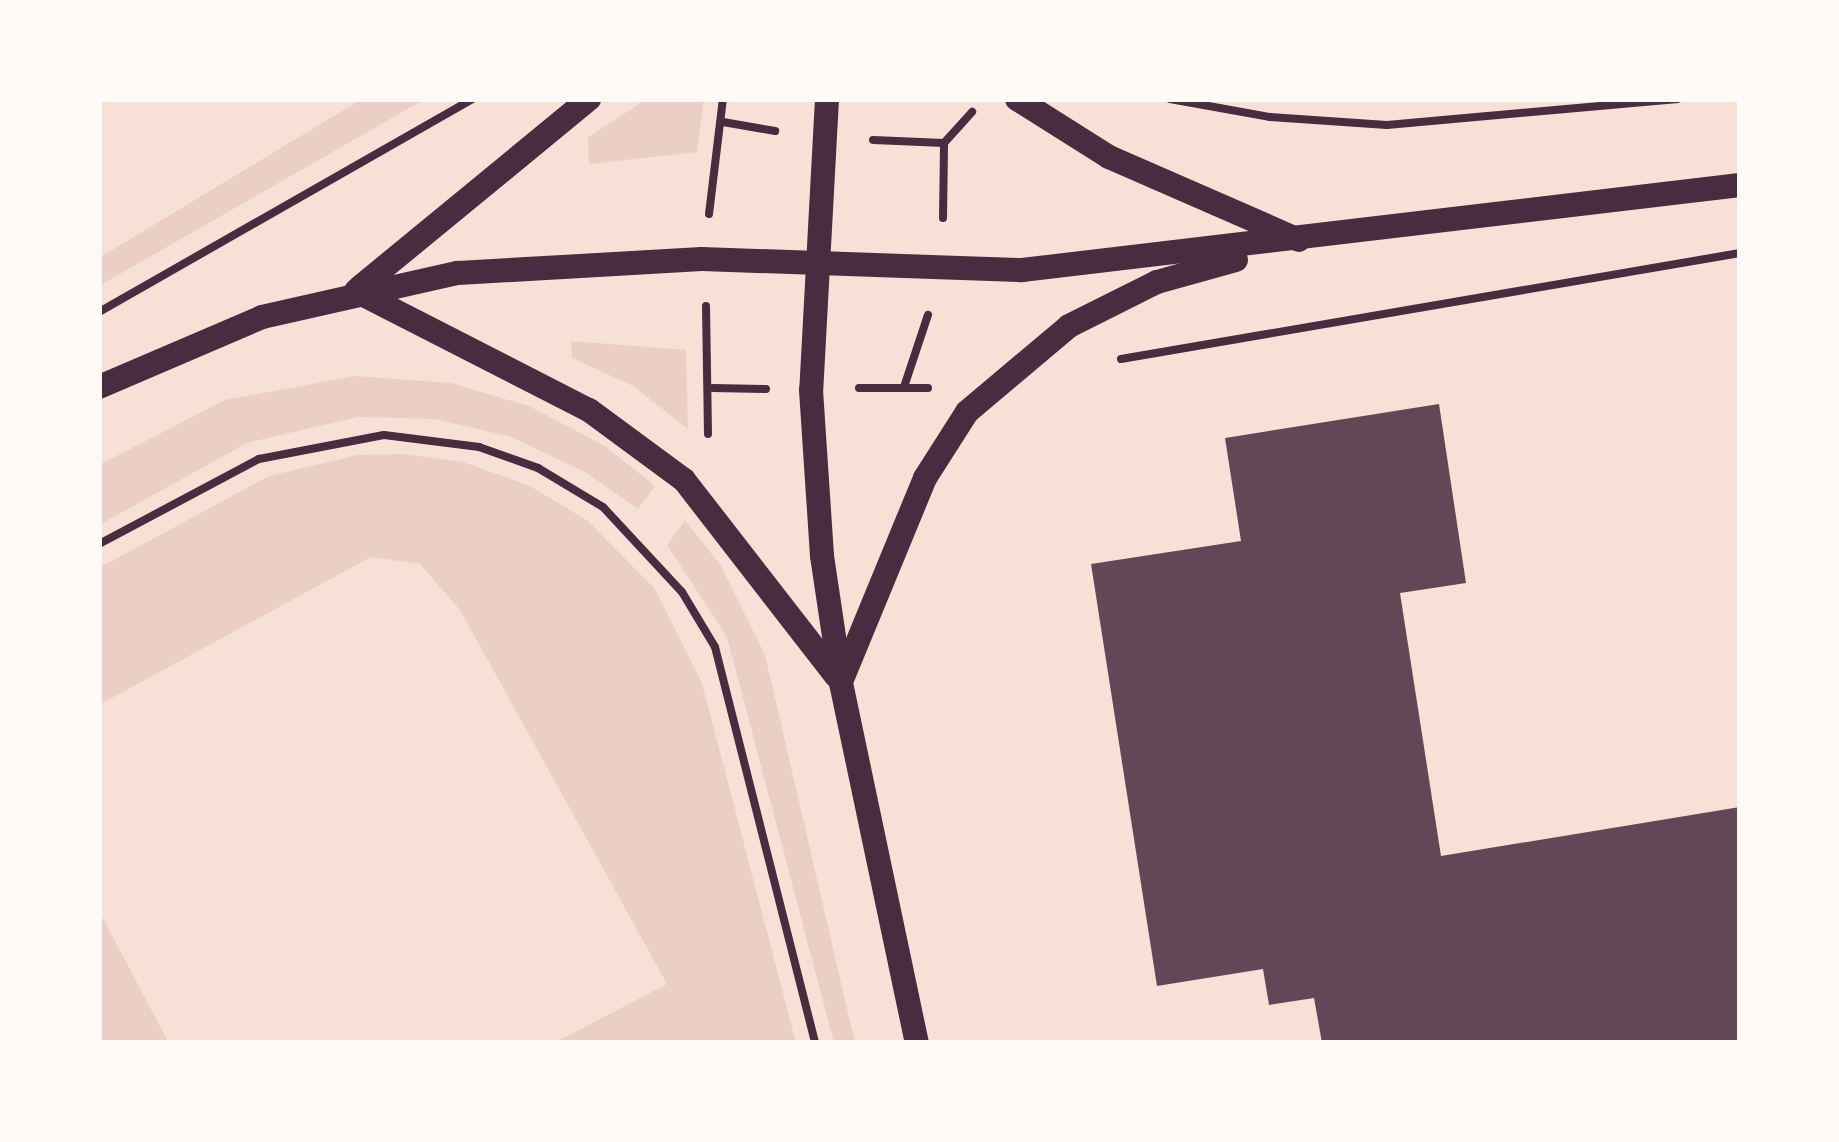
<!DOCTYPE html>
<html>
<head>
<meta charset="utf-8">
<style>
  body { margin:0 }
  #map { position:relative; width:1839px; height:1142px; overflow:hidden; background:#f7e1d7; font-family:"Noto Sans",sans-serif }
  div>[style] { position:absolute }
  .green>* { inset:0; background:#ebcfc5 }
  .building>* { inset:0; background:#644757 }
  .path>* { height:8px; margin:-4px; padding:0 4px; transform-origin:4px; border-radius:4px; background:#4a2c40 }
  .secondary>* { height:24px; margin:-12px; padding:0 12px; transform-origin:12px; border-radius:12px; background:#4a2c40 }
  span { translate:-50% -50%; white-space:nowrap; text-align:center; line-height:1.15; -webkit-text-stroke:12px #fffaf5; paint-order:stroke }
  .frame { position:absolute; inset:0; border:102px solid #fffaf5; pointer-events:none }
</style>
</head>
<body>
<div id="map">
  <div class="green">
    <i style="clip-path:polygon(362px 99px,425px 99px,99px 286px,99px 258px)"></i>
    <i style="clip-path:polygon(647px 99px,704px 99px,697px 152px,589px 164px,588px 137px)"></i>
    <i style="clip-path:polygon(571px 341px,686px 350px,688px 429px,633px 386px,572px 358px)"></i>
    <i style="clip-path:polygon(355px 376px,451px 383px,529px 406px,605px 446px,655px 486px,638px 509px,585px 472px,511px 437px,435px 419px,358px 417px,247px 443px,99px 525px,99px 465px,225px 400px)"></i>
    <i style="clip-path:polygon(403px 454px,463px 462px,530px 486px,588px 521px,655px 589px,702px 683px,796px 1043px,554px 1043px,667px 984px,460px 610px,420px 564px,371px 557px,99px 705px,99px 568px,269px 476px,358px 455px)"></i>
    <i style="clip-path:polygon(685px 520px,721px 566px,765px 655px,855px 1043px,834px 1043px,727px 637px,667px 545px)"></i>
    <i style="clip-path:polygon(99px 911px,169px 1043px,99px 1043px)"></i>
  </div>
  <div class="building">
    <i style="clip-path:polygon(1439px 404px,1466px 583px,1400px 593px,1441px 856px,1740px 807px,1740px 1043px,1322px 1043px,1314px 998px,1269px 1005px,1263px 969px,1157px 986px,1091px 564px,1241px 541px,1225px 438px)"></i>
  </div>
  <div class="path">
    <i style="left:1170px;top:99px;width:102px;rotate:10.2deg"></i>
    <i style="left:1270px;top:117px;width:117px;rotate:3.9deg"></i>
    <i style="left:1387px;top:125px;width:292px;rotate:-5.1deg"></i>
    <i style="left:723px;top:122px;width:53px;rotate:9.8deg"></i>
    <i style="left:873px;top:140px;width:71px;rotate:2.4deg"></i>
    <i style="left:709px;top:214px;width:116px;rotate:-83.1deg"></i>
    <i style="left:943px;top:218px;width:75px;rotate:-89.2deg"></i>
    <i style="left:944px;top:143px;width:42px;rotate:-47.9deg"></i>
    <i style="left:706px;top:306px;width:128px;rotate:89.1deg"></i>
    <i style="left:99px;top:312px;width:430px;rotate:-29.7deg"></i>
    <i style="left:1121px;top:359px;width:628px;rotate:-9.72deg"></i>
    <i style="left:904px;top:387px;width:76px;rotate:-71.6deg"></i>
    <i style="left:713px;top:388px;width:53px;rotate:1.1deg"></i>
    <i style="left:859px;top:388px;width:69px"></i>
    <i style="left:99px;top:544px;width:181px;rotate:-28deg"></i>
    <i style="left:259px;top:459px;width:127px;rotate:-10.9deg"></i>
    <i style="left:384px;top:435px;width:96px;rotate:7.2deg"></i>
    <i style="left:479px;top:447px;width:63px;rotate:19.6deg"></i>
    <i style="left:538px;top:468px;width:76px;rotate:31deg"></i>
    <i style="left:603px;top:507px;width:116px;rotate:47.1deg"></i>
    <i style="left:682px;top:592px;width:64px;rotate:59deg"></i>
    <i style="left:715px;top:647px;width:408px;rotate:75.8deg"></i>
  </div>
  <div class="secondary">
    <i style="left:827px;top:99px;width:291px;rotate:93.1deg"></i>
    <i style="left:811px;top:390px;width:166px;rotate:86.2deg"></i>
    <i style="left:822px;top:556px;width:128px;rotate:81.5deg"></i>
    <i style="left:841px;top:683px;width:368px;rotate:78.1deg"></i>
    <i style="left:1017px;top:99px;width:109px;rotate:32.2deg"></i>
    <i style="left:1109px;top:157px;width:207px;rotate:23.6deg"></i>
    <i style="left:359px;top:288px;width:298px;rotate:-39.4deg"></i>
    <i style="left:356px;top:291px;width:262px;rotate:27.1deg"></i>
    <i style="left:589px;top:410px;width:118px;rotate:36.4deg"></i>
    <i style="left:684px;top:480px;width:248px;rotate:52.2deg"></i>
    <i style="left:99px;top:387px;width:177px;rotate:-23.2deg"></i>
    <i style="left:262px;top:317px;width:201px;rotate:-12.7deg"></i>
    <i style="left:458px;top:273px;width:244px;rotate:-3.3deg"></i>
    <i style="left:702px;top:259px;width:320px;rotate:2deg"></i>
    <i style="left:1022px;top:270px;width:723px;rotate:-6.75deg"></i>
    <i style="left:843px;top:677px;width:215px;rotate:-67.6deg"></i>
    <i style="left:925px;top:478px;width:78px;rotate:-57.5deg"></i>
    <i style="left:967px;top:412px;width:133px;rotate:-40.1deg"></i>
    <i style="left:1069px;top:326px;width:98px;rotate:-26.6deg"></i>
    <i style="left:1157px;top:282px;width:82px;rotate:-15.6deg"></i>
  </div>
  <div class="frame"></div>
</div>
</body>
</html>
